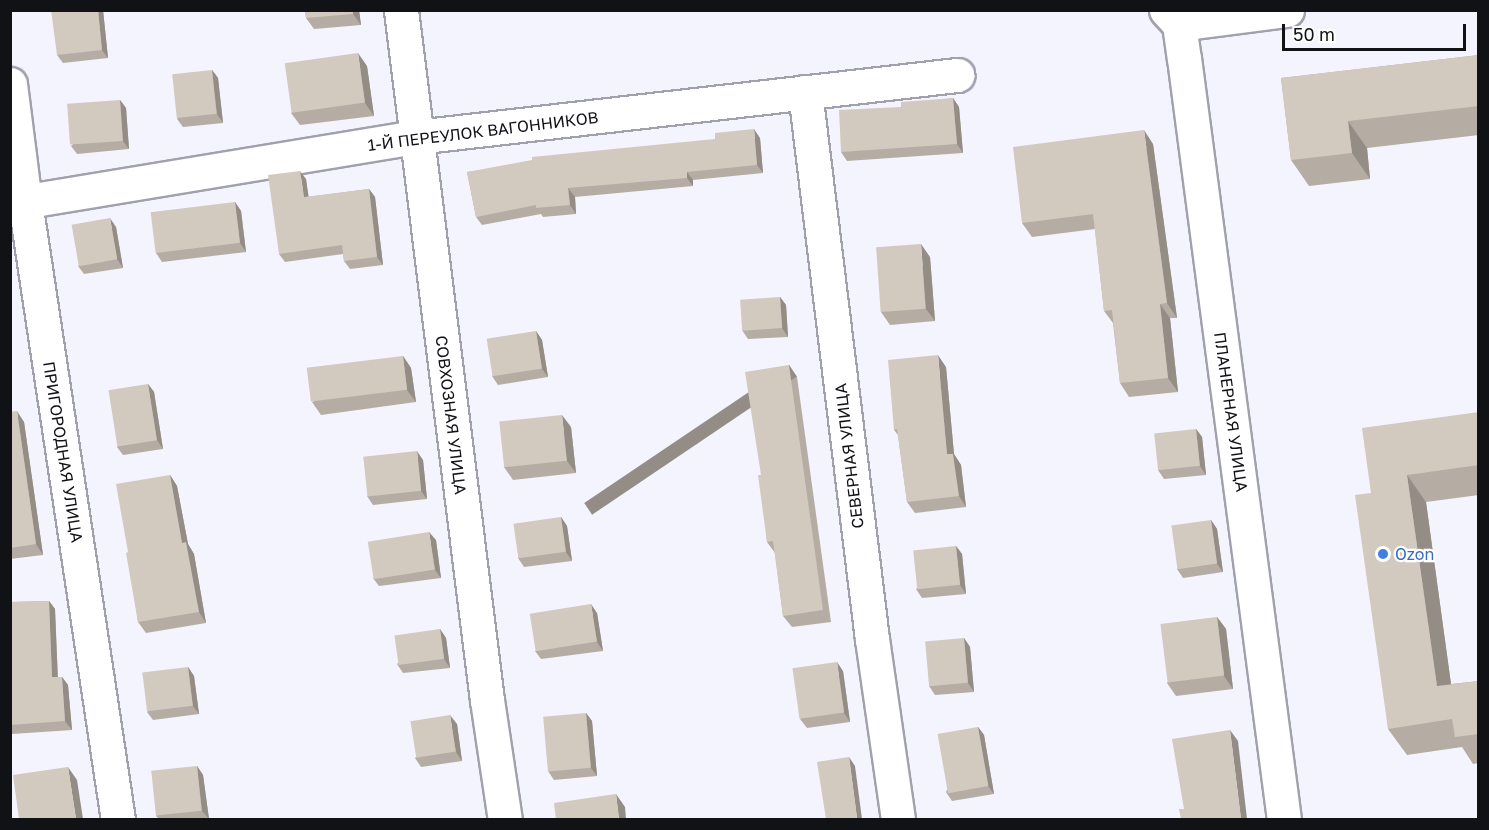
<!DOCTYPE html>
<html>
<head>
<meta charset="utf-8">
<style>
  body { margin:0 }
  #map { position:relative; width:1489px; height:830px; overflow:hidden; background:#f3f4fe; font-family:"Golos Text",sans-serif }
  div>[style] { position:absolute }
  .roads { filter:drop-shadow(2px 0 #a0a1ac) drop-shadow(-2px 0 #a0a1ac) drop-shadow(0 2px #a0a1ac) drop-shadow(0 -2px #a0a1ac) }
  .minor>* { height:33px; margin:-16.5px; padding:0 16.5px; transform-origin:16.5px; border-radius:16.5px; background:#fff }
  .wall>* { inset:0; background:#b5ada4 }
  .shaded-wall>* { inset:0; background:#938d86; transform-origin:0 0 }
  .building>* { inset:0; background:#d2c9bf; transform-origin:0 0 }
  .dots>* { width:16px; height:16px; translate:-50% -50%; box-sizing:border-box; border:3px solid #fff; border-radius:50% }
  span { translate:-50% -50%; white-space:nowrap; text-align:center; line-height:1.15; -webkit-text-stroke:4.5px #fff; paint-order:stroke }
  .street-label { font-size:16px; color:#111216 }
  .shop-label { font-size:16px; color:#366cbe }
  .left { translate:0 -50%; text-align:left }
  .frame { position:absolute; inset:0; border:12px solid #111216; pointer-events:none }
  .scale { position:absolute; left:1282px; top:24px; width:184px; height:27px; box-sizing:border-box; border:3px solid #111216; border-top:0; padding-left:8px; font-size:18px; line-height:21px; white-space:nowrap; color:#111216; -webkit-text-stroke:4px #fff; paint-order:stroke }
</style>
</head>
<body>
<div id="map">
  <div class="roads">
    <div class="minor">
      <i style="left:401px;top:10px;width:695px;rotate:82.9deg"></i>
      <i style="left:487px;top:700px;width:121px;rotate:81.5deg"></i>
      <i style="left:1166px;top:10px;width:19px;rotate:47deg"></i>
      <i style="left:1179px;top:24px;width:34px;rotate:82deg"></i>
      <i style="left:1184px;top:58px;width:769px;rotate:82.52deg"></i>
      <i style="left:1179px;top:24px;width:109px;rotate:-7.4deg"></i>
      <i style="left:10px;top:84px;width:119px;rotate:82.8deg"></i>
      <i style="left:25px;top:202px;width:625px;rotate:81.44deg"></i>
      <i style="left:805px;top:92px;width:551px;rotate:83.02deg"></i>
      <i style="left:872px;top:639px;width:183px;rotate:81.8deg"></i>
      <i style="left:10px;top:204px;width:411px;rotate:-9.4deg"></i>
      <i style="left:416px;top:137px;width:545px;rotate:-6.54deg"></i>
    </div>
  </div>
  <div class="wall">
    <i style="clip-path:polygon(103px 10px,108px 58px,63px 63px,57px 55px)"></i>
    <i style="clip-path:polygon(305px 10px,359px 10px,361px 25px,314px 29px,306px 18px)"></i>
    <i style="clip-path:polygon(1479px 55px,1479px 135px,1367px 148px,1370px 179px,1309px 186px,1291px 160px,1281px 78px)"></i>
    <i style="clip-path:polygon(367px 66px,374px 116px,300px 125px,291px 113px)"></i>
    <i style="clip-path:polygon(212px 70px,218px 78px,223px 123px,183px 127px,177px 119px)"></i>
    <i style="clip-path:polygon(953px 98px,959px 107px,963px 153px,847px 161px,841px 152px,901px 107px)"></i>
    <i style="clip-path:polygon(120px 100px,126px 108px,129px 149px,77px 154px,71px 146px)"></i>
    <i style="clip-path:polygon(760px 138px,763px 173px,693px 180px,693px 186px,575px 197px,576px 214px,543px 217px,541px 214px,482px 225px,476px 217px,467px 172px)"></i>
    <i style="clip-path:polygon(1153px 144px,1177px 318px,1170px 318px,1178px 392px,1129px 397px,1120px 383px,1113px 323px,1104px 311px,1095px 229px,1032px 237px,1022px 223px)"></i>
    <i style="clip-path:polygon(306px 179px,308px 197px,369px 189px,375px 197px,383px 265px,350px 269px,344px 261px,343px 254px,285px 262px,279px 254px)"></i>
    <i style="clip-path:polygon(235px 202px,241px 211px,246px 252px,162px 262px,156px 253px)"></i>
    <i style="clip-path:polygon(116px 227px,123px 268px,84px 274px,78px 266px)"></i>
    <i style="clip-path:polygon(930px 257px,935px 321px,890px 325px,881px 312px)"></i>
    <i style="clip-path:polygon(780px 297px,786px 305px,788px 337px,748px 339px,742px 330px)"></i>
    <i style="clip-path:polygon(536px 331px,542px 340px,548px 377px,498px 385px,492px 376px)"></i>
    <i style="clip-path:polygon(403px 356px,411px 368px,416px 402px,321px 415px,312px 402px)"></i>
    <i style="clip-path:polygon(789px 365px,797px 377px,831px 622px,792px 627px,783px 616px,775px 553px,767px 542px,761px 475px)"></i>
    <i style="clip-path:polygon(946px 367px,954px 454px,961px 465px,966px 507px,915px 513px,907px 502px,898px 435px,894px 430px)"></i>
    <i style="clip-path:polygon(148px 384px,154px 392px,163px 449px,123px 455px,117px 447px)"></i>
    <i style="clip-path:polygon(10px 412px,24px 422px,43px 555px,10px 559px)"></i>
    <i style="clip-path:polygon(1479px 412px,1479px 495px,1426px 502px,1451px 684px,1479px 681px,1479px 763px,1473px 764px,1462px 747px,1407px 755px,1388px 729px,1371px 493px)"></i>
    <i style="clip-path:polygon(571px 427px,576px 473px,513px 480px,504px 467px)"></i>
    <i style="clip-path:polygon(1196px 429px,1202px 437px,1206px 475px,1164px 479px,1158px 470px)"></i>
    <i style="clip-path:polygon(423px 460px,427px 499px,373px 505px,367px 496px)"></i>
    <i style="clip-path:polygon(170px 475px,177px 486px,188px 544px,194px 554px,206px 623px,146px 633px,138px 622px,128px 552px)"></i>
    <i style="clip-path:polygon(561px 517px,567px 526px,572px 561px,524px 567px,518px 558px)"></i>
    <i style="clip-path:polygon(1211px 520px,1217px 529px,1223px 572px,1183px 578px,1177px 569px)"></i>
    <i style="clip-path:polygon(436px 540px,441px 578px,379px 586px,373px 578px)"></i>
    <i style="clip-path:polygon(956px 546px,962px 554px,966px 594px,922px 598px,916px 589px)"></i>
    <i style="clip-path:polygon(49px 601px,55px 609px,58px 677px,62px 677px,68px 685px,72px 730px,12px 734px,10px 732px,10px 602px)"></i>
    <i style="clip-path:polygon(597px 613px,603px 651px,541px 659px,535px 651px)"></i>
    <i style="clip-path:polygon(1217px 617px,1226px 629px,1233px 689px,1176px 696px,1167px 683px)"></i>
    <i style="clip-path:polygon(440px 629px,446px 638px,450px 668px,403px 673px,397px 664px)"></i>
    <i style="clip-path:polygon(964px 638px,970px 647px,974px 692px,935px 695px,929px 686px)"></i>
    <i style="clip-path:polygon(188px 667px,194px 676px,199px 714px,153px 720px,147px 712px)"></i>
    <i style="clip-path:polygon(843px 671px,850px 722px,807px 728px,800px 719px)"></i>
    <i style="clip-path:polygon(586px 713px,592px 721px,597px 776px,554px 780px,548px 771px)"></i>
    <i style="clip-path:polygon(457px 724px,462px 761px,421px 767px,415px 758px)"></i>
    <i style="clip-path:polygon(978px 727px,984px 735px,994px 794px,952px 801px,946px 792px)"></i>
    <i style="clip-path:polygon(197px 766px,203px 775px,209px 819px,159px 819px,156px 816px)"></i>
  </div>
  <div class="shaded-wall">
    <i style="clip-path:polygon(98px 10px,103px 10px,108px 58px,102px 50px)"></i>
    <i style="clip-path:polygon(353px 10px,359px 10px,361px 25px,353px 14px)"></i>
    <i style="clip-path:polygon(358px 53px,367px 66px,374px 116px,365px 103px)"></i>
    <i style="clip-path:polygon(212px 70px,218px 78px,223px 123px,217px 114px)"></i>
    <i style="clip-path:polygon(953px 98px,959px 107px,963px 153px,957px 144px)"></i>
    <i style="clip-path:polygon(120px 100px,126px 108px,129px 149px,123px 141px)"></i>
    <i style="clip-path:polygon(1348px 121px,1367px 148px,1370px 179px,1352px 153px)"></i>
    <i style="clip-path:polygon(754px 129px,760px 138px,763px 173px,757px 165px)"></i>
    <i style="clip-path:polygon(1144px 130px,1153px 144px,1177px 318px,1167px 303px)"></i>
    <i style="clip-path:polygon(300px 171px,306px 179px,310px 206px,304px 197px)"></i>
    <i style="clip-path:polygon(687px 172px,693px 180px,693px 186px,687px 178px)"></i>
    <i style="clip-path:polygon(568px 188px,575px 197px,576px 214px,570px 205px)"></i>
    <i style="clip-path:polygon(369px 189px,375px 197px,383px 265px,377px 257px)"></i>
    <i style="clip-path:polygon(235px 202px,241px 211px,246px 252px,240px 243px)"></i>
    <i style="clip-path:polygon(110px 218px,116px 227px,123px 268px,117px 259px)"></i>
    <i style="clip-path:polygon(921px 244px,930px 257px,935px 321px,926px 309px)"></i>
    <i style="clip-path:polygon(780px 297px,786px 305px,788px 337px,782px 328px)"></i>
    <i style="clip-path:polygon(1160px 304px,1170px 318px,1178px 392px,1168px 378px)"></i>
    <i style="clip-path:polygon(536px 331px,542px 340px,548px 377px,542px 369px)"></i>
    <i style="clip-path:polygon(938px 355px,946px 367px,954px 454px,961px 465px,966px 507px,959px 496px,947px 454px)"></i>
    <i style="clip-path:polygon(403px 356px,411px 368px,416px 402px,407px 390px)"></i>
    <i style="left:789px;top:365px;width:14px;height:247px;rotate:56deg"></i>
    <i style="clip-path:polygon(148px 384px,154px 392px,163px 449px,157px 440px)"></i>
    <i style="clip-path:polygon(17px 411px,24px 422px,43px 555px,36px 544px)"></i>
    <i style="clip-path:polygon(562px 415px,571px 427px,576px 473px,567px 461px)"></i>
    <i style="clip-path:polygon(1196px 429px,1202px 437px,1206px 475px,1200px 466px)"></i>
    <i style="clip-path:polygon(417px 451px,423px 460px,427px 499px,421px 491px)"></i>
    <i style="clip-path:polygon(170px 475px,177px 486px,188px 544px,194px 554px,206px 623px,199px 612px,182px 543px)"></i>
    <i style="clip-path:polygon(1407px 475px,1426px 502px,1455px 713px,1437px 686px)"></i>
    <i style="clip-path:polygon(561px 517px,567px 526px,572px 561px,566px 552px)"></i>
    <i style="clip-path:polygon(1211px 520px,1217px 529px,1223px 572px,1217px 564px)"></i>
    <i style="clip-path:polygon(429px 532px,436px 540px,441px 578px,435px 570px)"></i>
    <i style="clip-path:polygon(956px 546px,962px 554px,966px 594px,960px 585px)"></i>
    <i style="clip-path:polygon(49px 601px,55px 609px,58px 686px,52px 677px)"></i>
    <i style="clip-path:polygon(591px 604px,597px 613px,603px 651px,597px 642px)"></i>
    <i style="clip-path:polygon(1217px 617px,1226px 629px,1233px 689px,1224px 676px)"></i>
    <i style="clip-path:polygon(440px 629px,446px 638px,450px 668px,444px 659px)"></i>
    <i style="clip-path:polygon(964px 638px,970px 647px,974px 692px,968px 683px)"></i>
    <i style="clip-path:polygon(837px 662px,843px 671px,850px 722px,844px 713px)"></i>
    <i style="clip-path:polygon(188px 667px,194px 676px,199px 714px,193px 706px)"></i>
    <i style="clip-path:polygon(62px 677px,68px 685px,72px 730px,65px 721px)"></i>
    <i style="clip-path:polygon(586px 713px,592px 721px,597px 776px,591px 768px)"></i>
    <i style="clip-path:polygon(450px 715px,457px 724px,462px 761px,456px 752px)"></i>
    <i style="clip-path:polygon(978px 727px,984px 735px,994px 794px,988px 786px)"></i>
    <i style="clip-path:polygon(1230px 730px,1238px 741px,1247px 819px,1241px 819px)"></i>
    <i style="clip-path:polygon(849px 757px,855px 766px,862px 819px,858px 819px,857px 818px)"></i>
    <i style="clip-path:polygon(197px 766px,203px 775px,209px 819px,202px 811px)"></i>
    <i style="clip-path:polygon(68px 767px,77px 780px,83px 819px,76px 819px)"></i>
    <i style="clip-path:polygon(616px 794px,625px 807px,626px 819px,619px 819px)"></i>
  </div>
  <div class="building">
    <i style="clip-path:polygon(51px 10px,98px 10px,102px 50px,57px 55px)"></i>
    <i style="clip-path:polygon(305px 10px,353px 10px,353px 14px,306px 18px)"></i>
    <i style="left:358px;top:53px;width:50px;height:74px;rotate:82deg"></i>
    <i style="clip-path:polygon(1479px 55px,1479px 106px,1348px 121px,1352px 153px,1291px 160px,1281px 78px)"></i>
    <i style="left:212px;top:70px;width:44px;height:40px;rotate:84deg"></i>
    <i style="clip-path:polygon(953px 98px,957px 144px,841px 152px,839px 110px,901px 107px,901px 102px)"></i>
    <i style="left:120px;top:100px;width:41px;height:53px;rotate:86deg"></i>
    <i style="clip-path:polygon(754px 129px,757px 165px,687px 172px,687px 178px,568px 188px,570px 205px,536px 208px,536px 205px,476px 217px,467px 172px,532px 160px,532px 157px,715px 139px,715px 133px)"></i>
    <i style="clip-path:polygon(1144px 130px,1167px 303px,1160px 304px,1168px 378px,1120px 383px,1112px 310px,1104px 311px,1093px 214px,1022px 223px,1013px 147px)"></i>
    <i style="clip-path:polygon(300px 171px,304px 197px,369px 189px,377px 257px,344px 261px,342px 245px,279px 254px,268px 175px)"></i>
    <i style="left:235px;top:202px;width:41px;height:85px;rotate:83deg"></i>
    <i style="left:110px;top:218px;width:42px;height:39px;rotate:80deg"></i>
    <i style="left:921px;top:244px;width:65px;height:45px;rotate:86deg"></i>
    <i style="left:780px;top:297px;width:31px;height:40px;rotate:86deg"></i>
    <i style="left:536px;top:331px;width:38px;height:50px;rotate:81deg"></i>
    <i style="clip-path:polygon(938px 355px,947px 454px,953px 454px,959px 496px,907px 502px,897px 429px,894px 430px,888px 360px)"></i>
    <i style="left:403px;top:356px;width:34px;height:97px;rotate:83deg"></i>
    <i style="clip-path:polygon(789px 365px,823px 610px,783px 616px,773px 541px,767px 542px,758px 475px,761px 475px,745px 372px)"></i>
    <i style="left:148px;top:384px;width:57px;height:40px;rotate:81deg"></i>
    <i style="clip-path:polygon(17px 411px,36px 544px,10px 548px,10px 412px)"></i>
    <i style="clip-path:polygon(1479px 412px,1479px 465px,1407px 475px,1437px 686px,1479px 681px,1479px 734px,1455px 737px,1452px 719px,1388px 729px,1355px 495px,1371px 493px,1362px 428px)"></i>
    <i style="left:562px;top:415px;width:46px;height:63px;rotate:84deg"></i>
    <i style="left:1196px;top:429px;width:37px;height:42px;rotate:84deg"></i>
    <i style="left:417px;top:451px;width:40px;height:54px;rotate:84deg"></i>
    <i style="clip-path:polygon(170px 475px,182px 543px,186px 542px,199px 612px,138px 622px,126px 553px,128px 552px,116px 484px)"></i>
    <i style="left:561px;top:517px;width:35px;height:48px;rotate:82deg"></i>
    <i style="left:1211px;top:520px;width:44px;height:40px;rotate:82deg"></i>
    <i style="left:429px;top:532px;width:38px;height:62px;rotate:81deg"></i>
    <i style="left:956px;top:546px;width:39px;height:43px;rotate:84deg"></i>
    <i style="clip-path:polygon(49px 601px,52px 677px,62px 677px,65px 721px,10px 725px,10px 602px)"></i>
    <i style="left:591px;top:604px;width:38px;height:62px;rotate:81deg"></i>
    <i style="left:1217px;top:617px;width:59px;height:57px;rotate:83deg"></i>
    <i style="left:440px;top:629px;width:30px;height:46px;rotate:82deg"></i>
    <i style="left:964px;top:638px;width:45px;height:39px;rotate:85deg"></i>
    <i style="left:837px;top:662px;width:51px;height:45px;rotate:82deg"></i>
    <i style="left:188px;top:667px;width:39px;height:46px;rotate:83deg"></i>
    <i style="left:586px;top:713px;width:55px;height:43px;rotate:85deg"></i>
    <i style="left:450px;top:715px;width:37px;height:40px;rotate:81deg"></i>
    <i style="left:978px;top:727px;width:60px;height:41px;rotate:80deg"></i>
    <i style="clip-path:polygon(1230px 730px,1241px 819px,1181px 819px,1179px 809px,1184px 809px,1172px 739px)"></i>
    <i style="clip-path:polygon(849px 757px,857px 818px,848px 819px,826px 819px,817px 762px)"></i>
    <i style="left:197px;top:766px;width:45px;height:46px;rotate:84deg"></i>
    <i style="clip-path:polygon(68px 767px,76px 819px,19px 819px,13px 775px)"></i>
    <i style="clip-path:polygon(616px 794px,619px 819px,556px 819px,554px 803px)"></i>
  </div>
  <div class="dots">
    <i style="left:1383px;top:554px;background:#3f7fe0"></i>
  </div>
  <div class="street-label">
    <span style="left:483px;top:131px;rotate:-7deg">1-Й ПЕРЕУЛОК ВАГОННИКОВ</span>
    <span style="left:1231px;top:412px;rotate:82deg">ПЛАНЕРНАЯ УЛИЦА</span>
    <span style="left:451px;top:415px;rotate:83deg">СОВХОЗНАЯ УЛИЦА</span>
    <span style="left:63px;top:452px;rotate:81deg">ПРИГОРОДНАЯ УЛИЦА</span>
    <span style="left:849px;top:456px;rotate:-97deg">СЕВЕРНАЯ УЛИЦА</span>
  </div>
  <div class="shop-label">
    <span class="left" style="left:1395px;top:554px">Ozon</span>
  </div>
  <div class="frame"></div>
  <div class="scale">50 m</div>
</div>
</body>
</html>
